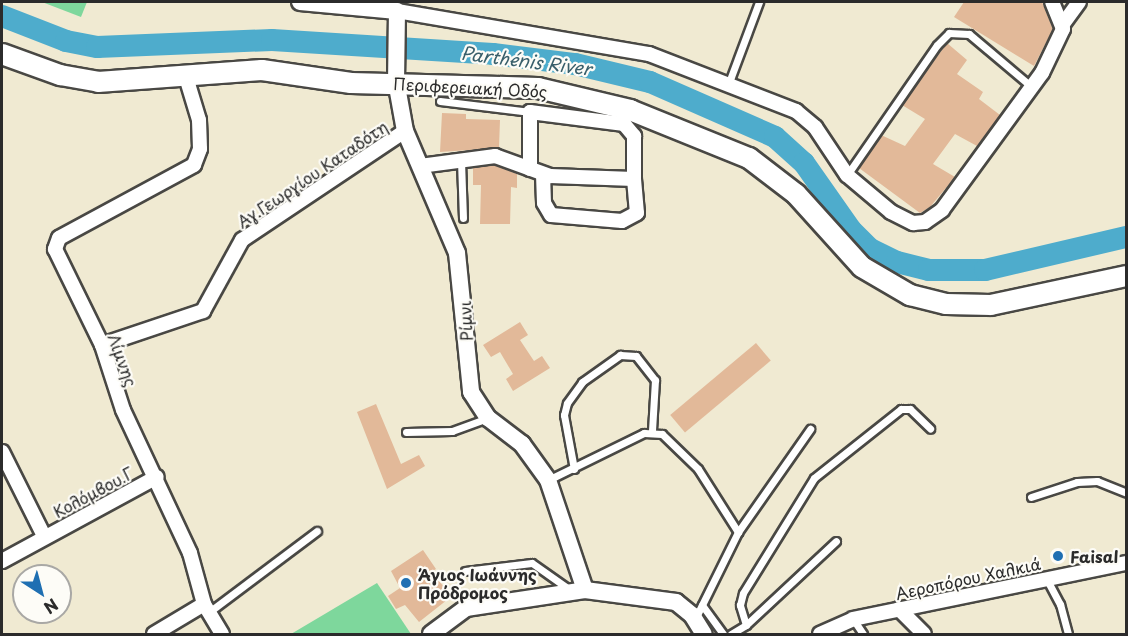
<!DOCTYPE html>
<html>
<head>
<meta charset="utf-8">
<style>
  body { margin:0 }
  #map { position:relative; width:1128px; height:636px; overflow:hidden; background:#f0ead2; font-family:"Playpen Sans",sans-serif }
  div>[style] { position:absolute }
  .green>* { inset:0; background:#7ed79c }
  .river>* { height:22px; margin:-11px; padding:0 11px; transform-origin:11px; border-radius:11px; background:#4eaccc }
  .building>* { inset:0; background:#e2b999; transform-origin:0 0 }
  .roads { filter:drop-shadow(2px 0 #494844) drop-shadow(-2px 0 #494844) drop-shadow(0 2px #494844) drop-shadow(0 -2px #494844) }
  .service>* { height:7px; margin:-3.5px; padding:0 3.5px; transform-origin:3.5px; border-radius:3.5px; background:#fff }
  .minor>* { height:14px; margin:-7px; padding:0 7px; transform-origin:7px; border-radius:7px; background:#fff }
  .tertiary>* { height:16px; margin:-8px; padding:0 8px; transform-origin:8px; border-radius:8px; background:#fff }
  .secondary>* { height:20px; margin:-10px; padding:0 10px; transform-origin:10px; border-radius:10px; background:#fff }
  .dots>* { width:16px; height:16px; translate:-50% -50%; box-sizing:border-box; border:3px solid #fdfcf7; border-radius:50% }
  span { translate:-50% -50%; white-space:nowrap; text-align:center; line-height:1.15; -webkit-text-stroke:4.5px #fdfcf7; paint-order:stroke }
  .street-label { font-size:16px; color:#2b2b2b }
  .poi-label { font-size:16px; color:#2b2b2b; font-weight:700 }
  .left { translate:0 -50%; text-align:left }
  .water-label { font-size:18px; color:#395f6b; font-style:italic }
  .frame { position:absolute; inset:0; border:3px solid #2b2b2b; pointer-events:none }
  .north { position:absolute; left:12px; top:564px; width:60px; height:60px; box-sizing:border-box; background:#fdfcf7; border:2px solid #a9a8a5; border-radius:50%; rotate:144deg; font-size:16px; font-weight:700; line-height:24px; text-align:center; color:#2b2b2b }
  .north::after { content:''; display:block; margin:auto; width:21px; height:27px; background:#1f6fb2; clip-path:polygon(50% 0,100% 100%,50% 72%,0 100%) }
</style>
</head>
<body>
<div id="map">
  <div class="green">
    <i style="clip-path:polygon(42px 2px,87px 2px,81px 17px)"></i>
    <i style="clip-path:polygon(377px 583px,411px 634px,291px 634px)"></i>
  </div>
  <div class="river">
    <i style="left:2px;top:16px;width:69px;rotate:21.3deg"></i>
    <i style="left:66px;top:41px;width:32px;rotate:11deg"></i>
    <i style="left:97px;top:47px;width:175px;rotate:-2.3deg"></i>
    <i style="left:272px;top:40px;width:221px;rotate:3.6deg"></i>
    <i style="left:493px;top:54px;width:83px;rotate:7deg"></i>
    <i style="left:575px;top:64px;width:77px;rotate:13.5deg"></i>
    <i style="left:650px;top:82px;width:137px;rotate:23.7deg"></i>
    <i style="left:775px;top:137px;width:39px;rotate:42deg"></i>
    <i style="left:804px;top:163px;width:82px;rotate:55deg"></i>
    <i style="left:851px;top:230px;width:27px;rotate:45deg"></i>
    <i style="left:870px;top:249px;width:30px;rotate:26deg"></i>
    <i style="left:897px;top:262px;width:33px;rotate:14deg"></i>
    <i style="left:929px;top:270px;width:56px"></i>
    <i style="left:985px;top:270px;width:145px;rotate:-13.2deg"></i>
  </div>
  <div class="building">
    <i style="clip-path:polygon(964px 2px,1042px 2px,1053px 29px,1034px 66px,954px 17px)"></i>
    <i style="clip-path:polygon(947px 43px,967px 60px,957px 74px,983px 92px,979px 99px,1000px 115px,977px 146px,955px 134px,933px 164px,955px 177px,930px 207px,920px 213px,859px 168px,881px 135px,905px 146px,925px 119px,902px 105px)"></i>
    <i style="clip-path:polygon(442px 113px,466px 114px,466px 119px,500px 120px,499px 148px,440px 152px)"></i>
    <i style="clip-path:polygon(494px 165px,517px 174px,517px 188px,511px 187px,510px 224px,480px 224px,481px 185px,473px 185px,473px 168px)"></i>
    <i style="clip-path:polygon(520px 322px,528px 335px,520px 340px,534px 361px,542px 356px,550px 368px,513px 391px,506px 379px,513px 374px,500px 352px,491px 357px,483px 345px)"></i>
    <i style="left:756px;top:343px;width:23px;height:112px;rotate:50deg"></i>
    <i style="clip-path:polygon(376px 404px,401px 464px,419px 455px,425px 466px,387px 489px,357px 412px)"></i>
    <i style="clip-path:polygon(423px 550px,436px 569px,431px 572px,452px 596px,419px 622px,405px 605px,396px 609px,388px 596px,400px 588px,391px 571px)"></i>
  </div>
  <div class="roads">
    <div class="service">
      <i style="left:728px;top:85px;width:89px;rotate:-69.5deg"></i>
      <i style="left:440px;top:101px;width:91px;rotate:7deg"></i>
      <i style="left:461px;top:161px;width:57px;rotate:88deg"></i>
      <i style="left:847px;top:175px;width:158px;rotate:-55.3deg"></i>
      <i style="left:937px;top:45px;width:17px;rotate:-45deg"></i>
      <i style="left:949px;top:33px;width:20px;rotate:3deg"></i>
      <i style="left:969px;top:34px;width:82px;rotate:40.1deg"></i>
      <i style="left:406px;top:432px;width:46px;rotate:-1.2deg"></i>
      <i style="left:452px;top:431px;width:38px;rotate:-20deg"></i>
      <i style="left:574px;top:469px;width:55px;rotate:-100.5deg"></i>
      <i style="left:564px;top:415px;width:12px;rotate:-76deg"></i>
      <i style="left:567px;top:403px;width:26px;rotate:-54deg"></i>
      <i style="left:582px;top:382px;width:47px;rotate:-35.4deg"></i>
      <i style="left:620px;top:355px;width:16px;rotate:4deg"></i>
      <i style="left:636px;top:356px;width:31px;rotate:52deg"></i>
      <i style="left:655px;top:380px;width:50px;rotate:93.4deg"></i>
      <i style="left:548px;top:480px;width:107px;rotate:-26.1deg"></i>
      <i style="left:644px;top:433px;width:18px;rotate:3deg"></i>
      <i style="left:662px;top:434px;width:50px;rotate:44.2deg"></i>
      <i style="left:698px;top:469px;width:75px;rotate:57.6deg"></i>
      <i style="left:738px;top:532px;width:95px;rotate:116.3deg"></i>
      <i style="left:1031px;top:497px;width:48px;rotate:-18.1deg"></i>
      <i style="left:1077px;top:482px;width:20px;rotate:-3deg"></i>
      <i style="left:1097px;top:481px;width:31px;rotate:22deg"></i>
      <i style="left:738px;top:532px;width:126px;rotate:-55deg"></i>
      <i style="left:465px;top:571px;width:67px;rotate:-6.8deg"></i>
      <i style="left:532px;top:563px;width:47px;rotate:35.4deg"></i>
      <i style="left:1046px;top:578px;width:30px;rotate:62deg"></i>
      <i style="left:1060px;top:604px;width:31px;rotate:75deg"></i>
      <i style="left:702px;top:605px;width:36px;rotate:54deg"></i>
      <i style="left:209px;top:612px;width:135px;rotate:-36.9deg"></i>
      <i style="left:853px;top:619px;width:18px;rotate:56deg"></i>
      <i style="left:746px;top:625px;width:123px;rotate:-43deg"></i>
      <i style="left:731px;top:634px;width:17px;rotate:-31deg"></i>
      <i style="left:746px;top:625px;width:21px;rotate:-107deg"></i>
      <i style="left:740px;top:605px;width:12px;rotate:-76deg"></i>
      <i style="left:743px;top:593px;width:135px;rotate:-58.3deg"></i>
      <i style="left:814px;top:478px;width:111px;rotate:-38.4deg"></i>
      <i style="left:901px;top:409px;width:9px"></i>
      <i style="left:910px;top:409px;width:28px;rotate:44deg"></i>
    </div>
    <div class="minor">
      <i style="left:397px;top:11px;width:256px;rotate:9.7deg"></i>
      <i style="left:649px;top:54px;width:158px;rotate:21.2deg"></i>
      <i style="left:796px;top:111px;width:25px;rotate:40deg"></i>
      <i style="left:815px;top:127px;width:58px;rotate:56.3deg"></i>
      <i style="left:847px;top:175px;width:57px;rotate:40.1deg"></i>
      <i style="left:891px;top:212px;width:25px;rotate:27deg"></i>
      <i style="left:913px;top:223px;width:12px;rotate:-5deg"></i>
      <i style="left:925px;top:222px;width:21px;rotate:-35deg"></i>
      <i style="left:942px;top:210px;width:170px;rotate:-53.9deg"></i>
      <i style="left:1042px;top:73px;width:49px;rotate:-64.5deg"></i>
      <i style="left:1063px;top:29px;width:29px;rotate:-112deg"></i>
      <i style="left:1063px;top:24px;width:27px;rotate:-54deg"></i>
      <i style="left:186px;top:77px;width:45px;rotate:73.2deg"></i>
      <i style="left:199px;top:120px;width:29px;rotate:88deg"></i>
      <i style="left:200px;top:149px;width:17px;rotate:111deg"></i>
      <i style="left:194px;top:165px;width:153px;rotate:151.6deg"></i>
      <i style="left:59px;top:238px;width:12px;rotate:110deg"></i>
      <i style="left:55px;top:249px;width:107px;rotate:63.9deg"></i>
      <i style="left:102px;top:345px;width:68px;rotate:72.1deg"></i>
      <i style="left:123px;top:410px;width:158px;rotate:64.9deg"></i>
      <i style="left:190px;top:553px;width:53px;rotate:74.6deg"></i>
      <i style="left:204px;top:604px;width:35px;rotate:59deg"></i>
      <i style="left:420px;top:166px;width:76px;rotate:-7.6deg"></i>
      <i style="left:495px;top:156px;width:59px;rotate:20deg"></i>
      <i style="left:550px;top:176px;width:84px;rotate:2deg"></i>
      <i style="left:634px;top:179px;width:34px;rotate:85deg"></i>
      <i style="left:637px;top:213px;width:17px;rotate:152deg"></i>
      <i style="left:622px;top:221px;width:71px;rotate:-175.2deg"></i>
      <i style="left:551px;top:215px;width:14px;rotate:-120deg"></i>
      <i style="left:544px;top:203px;width:29px;rotate:-92deg"></i>
      <i style="left:530px;top:169px;width:57px;rotate:-90deg"></i>
      <i style="left:530px;top:112px;width:95px;rotate:7.3deg"></i>
      <i style="left:624px;top:124px;width:16px;rotate:50deg"></i>
      <i style="left:634px;top:136px;width:43px;rotate:90deg"></i>
      <i style="left:102px;top:345px;width:107px;rotate:-18.6deg"></i>
      <i style="left:203px;top:311px;width:81px;rotate:-61.2deg"></i>
      <i style="left:242px;top:240px;width:196px;rotate:-33.8deg"></i>
      <i style="left:2px;top:452px;width:94px;rotate:63.4deg"></i>
      <i style="left:2px;top:561px;width:176px;rotate:-28.5deg"></i>
      <i style="left:899px;top:609px;width:35px;rotate:45deg"></i>
      <i style="left:154px;top:634px;width:58px;rotate:-31deg"></i>
      <i style="left:820px;top:634px;width:36px;rotate:-24deg"></i>
      <i style="left:853px;top:619px;width:279px;rotate:-11.6deg"></i>
    </div>
    <div class="tertiary">
      <i style="left:300px;top:2px;width:97px;rotate:5.3deg"></i>
      <i style="left:397px;top:11px;width:70px;rotate:90.8deg"></i>
      <i style="left:396px;top:81px;width:51px;rotate:79.8deg"></i>
      <i style="left:405px;top:131px;width:133px;rotate:66.9deg"></i>
      <i style="left:457px;top:253px;width:140px;rotate:84.2deg"></i>
      <i style="left:471px;top:392px;width:31px;rotate:57deg"></i>
      <i style="left:488px;top:418px;width:43px;rotate:37.4deg"></i>
      <i style="left:522px;top:444px;width:44px;rotate:54.2deg"></i>
      <i style="left:548px;top:480px;width:116px;rotate:71.4deg"></i>
      <i style="left:431px;top:634px;width:44px;rotate:-36.6deg"></i>
      <i style="left:466px;top:608px;width:120px;rotate:-8.6deg"></i>
      <i style="left:585px;top:590px;width:92px;rotate:7.5deg"></i>
      <i style="left:676px;top:602px;width:21px;rotate:39deg"></i>
      <i style="left:692px;top:615px;width:22px;rotate:58deg"></i>
    </div>
    <div class="secondary">
      <i style="left:2px;top:54px;width:62px;rotate:19.9deg"></i>
      <i style="left:60px;top:75px;width:39px;rotate:10deg"></i>
      <i style="left:98px;top:82px;width:164px;rotate:-4.2deg"></i>
      <i style="left:262px;top:70px;width:90px;rotate:8.3deg"></i>
      <i style="left:351px;top:83px;width:187px;rotate:1.5deg"></i>
      <i style="left:538px;top:88px;width:95px;rotate:13.4deg"></i>
      <i style="left:630px;top:110px;width:128px;rotate:22deg"></i>
      <i style="left:749px;top:158px;width:59px;rotate:37.5deg"></i>
      <i style="left:796px;top:194px;width:98px;rotate:47.9deg"></i>
      <i style="left:862px;top:267px;width:56px;rotate:30.3deg"></i>
      <i style="left:910px;top:295px;width:37px;rotate:14deg"></i>
      <i style="left:946px;top:304px;width:45px;rotate:1.3deg"></i>
      <i style="left:991px;top:305px;width:138px;rotate:-12.1deg"></i>
    </div>
  </div>
  <div class="dots">
    <i style="left:1058px;top:556px;background:#1f6fb2"></i>
    <i style="left:406px;top:583px;background:#1f6fb2"></i>
  </div>
  <div class="street-label">
    <span style="left:470px;top:87px;rotate:3deg">Περιφερειακή Οδός</span>
    <span style="left:312px;top:174px;rotate:-34deg">Αγ.Γεωργίου Καταδότη</span>
    <span style="left:465px;top:321px;rotate:-93deg">Ρίμνι</span>
    <span style="left:123px;top:360px;rotate:70deg">Λίμνης</span>
    <span style="left:93px;top:492px;rotate:-28deg">Κολόμβου.Γ</span>
    <span style="left:968px;top:578px;rotate:-12deg">Αεροπόρου Χαλκιά</span>
  </div>
  <div class="poi-label">
    <span class="left" style="left:1070px;top:556px">Faisal</span>
    <span class="left" style="left:418px;top:583px">Άγιος Ιωάννης<br>Πρόδρομος</span>
  </div>
  <div class="water-label">
    <span style="left:526px;top:61px;rotate:7deg">Parthénis River</span>
  </div>
  <div class="frame"></div>
  <div class="north">N</div>
</div>
</body>
</html>
